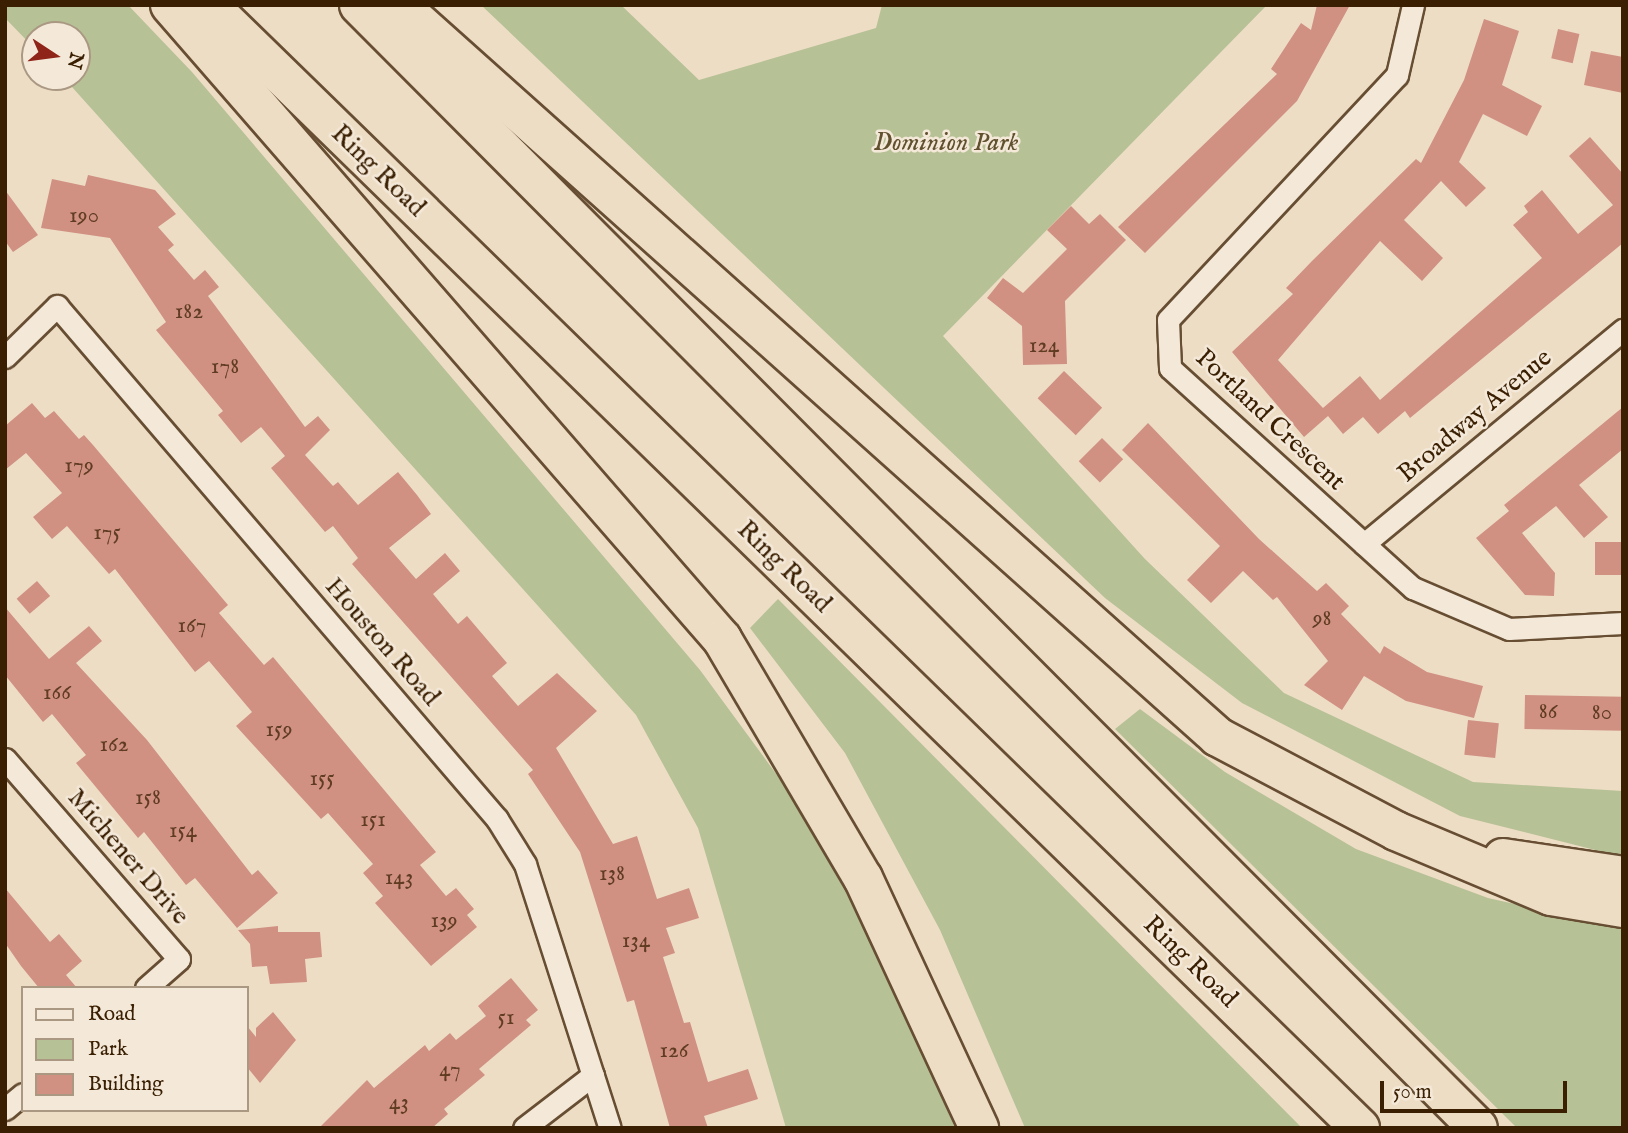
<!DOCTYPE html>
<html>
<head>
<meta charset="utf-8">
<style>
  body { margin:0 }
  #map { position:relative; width:1628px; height:1133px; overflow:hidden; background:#eeddc5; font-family:"IM FELL English",serif }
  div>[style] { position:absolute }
  .green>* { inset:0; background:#b7c196 }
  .building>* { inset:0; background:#d09183; transform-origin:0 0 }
  .roads { filter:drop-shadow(2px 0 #674e33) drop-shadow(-2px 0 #674e33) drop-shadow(0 2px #674e33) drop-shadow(0 -2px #674e33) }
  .minor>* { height:21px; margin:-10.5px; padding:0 10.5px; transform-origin:10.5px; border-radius:10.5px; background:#f4e9d9 }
  .motorway>* { height:38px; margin:-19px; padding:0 19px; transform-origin:19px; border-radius:19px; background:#eeddc5 }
  span { translate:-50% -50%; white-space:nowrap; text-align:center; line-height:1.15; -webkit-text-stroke:5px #f4e9d9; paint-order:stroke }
  .number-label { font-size:23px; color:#603c22 }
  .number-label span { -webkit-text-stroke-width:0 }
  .park-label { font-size:26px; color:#60502e; font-style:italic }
  .street-label { font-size:26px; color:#3a1f02 }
  .frame { position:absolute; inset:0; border:7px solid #3a1f02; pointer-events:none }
  .legend { position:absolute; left:21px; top:986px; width:228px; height:126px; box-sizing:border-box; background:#f4e9d9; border:2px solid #aa9883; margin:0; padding:9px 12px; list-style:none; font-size:21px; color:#3a1f02 }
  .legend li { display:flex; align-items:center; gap:14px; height:35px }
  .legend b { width:35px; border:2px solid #aa9883 }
  .north { position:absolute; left:21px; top:21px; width:70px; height:70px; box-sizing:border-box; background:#f4e9d9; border:2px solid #aa9883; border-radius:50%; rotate:103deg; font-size:19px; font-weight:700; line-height:28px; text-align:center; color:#3a1f02 }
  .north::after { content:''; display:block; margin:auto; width:24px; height:32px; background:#8f2418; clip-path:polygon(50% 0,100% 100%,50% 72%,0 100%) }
  .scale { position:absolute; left:1380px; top:1081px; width:187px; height:32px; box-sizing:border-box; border:4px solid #3a1f02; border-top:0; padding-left:9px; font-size:21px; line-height:24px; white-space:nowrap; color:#3a1f02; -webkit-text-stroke:5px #f4e9d9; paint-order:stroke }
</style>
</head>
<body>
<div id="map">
  <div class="green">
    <i style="clip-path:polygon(5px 5px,128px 5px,192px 72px,700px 670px,796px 801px,870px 934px,955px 1128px,786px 1128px,698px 828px,636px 715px,63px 77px,77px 77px,77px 35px,35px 35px,35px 49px,5px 18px)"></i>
    <i style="clip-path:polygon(481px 5px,621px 5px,699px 80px,876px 28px,882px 5px,1267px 5px,943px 336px,1145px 559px,1284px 693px,1473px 782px,1623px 791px,1623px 857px,1460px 816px,1242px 703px,1105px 598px)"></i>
    <i style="clip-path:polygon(778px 599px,1302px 1128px,1025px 1128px,940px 930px,845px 753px,750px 628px)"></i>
    <i style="clip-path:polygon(1140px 709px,1225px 772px,1356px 849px,1488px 898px,1623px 928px,1623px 1128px,1517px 1128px,1115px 729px)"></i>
  </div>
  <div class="building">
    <i style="clip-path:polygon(1317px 5px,1350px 5px,1297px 101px,1145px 253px,1118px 227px,1277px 74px,1271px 69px,1301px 23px,1311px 30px)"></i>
    <i style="clip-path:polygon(1484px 19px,1519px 31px,1502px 85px,1542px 106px,1527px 136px,1483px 114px,1459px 162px,1486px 188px,1466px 207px,1441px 181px,1404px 220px,1443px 258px,1422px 281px,1380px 241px,1278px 360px,1323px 408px,1360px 376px,1380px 400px,1542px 258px,1513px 225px,1528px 212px,1524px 206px,1542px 190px,1578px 234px,1613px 205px,1569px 156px,1590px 137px,1623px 174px,1623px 243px,1410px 418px,1405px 411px,1378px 434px,1363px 417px,1343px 434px,1328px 416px,1304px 437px,1232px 352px,1293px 294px,1286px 288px,1312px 261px,1416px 159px,1421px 163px,1464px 80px)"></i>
    <i style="left:1558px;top:29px;width:22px;height:30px;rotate:13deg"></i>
    <i style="clip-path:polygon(1591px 51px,1623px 57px,1623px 93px,1584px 85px)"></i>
    <i style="clip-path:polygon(88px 175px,155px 190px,176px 214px,158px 227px,174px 245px,168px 250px,194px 280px,205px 270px,219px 287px,208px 296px,305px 427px,318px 416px,330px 430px,305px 455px,333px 486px,338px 482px,358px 505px,398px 472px,417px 495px,431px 514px,389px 548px,416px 579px,445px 553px,460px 571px,433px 594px,458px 624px,467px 616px,507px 663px,492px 676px,518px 706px,557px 673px,597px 711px,556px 748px,613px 844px,637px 836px,657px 899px,689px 888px,699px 918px,666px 928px,675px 953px,663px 957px,684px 1023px,690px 1022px,708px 1082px,748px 1069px,758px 1099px,704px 1116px,708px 1128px,670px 1128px,634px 1000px,627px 1002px,580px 852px,528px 774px,533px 770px,352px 564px,358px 558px,333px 526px,325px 532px,271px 468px,285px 456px,261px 427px,241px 443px,218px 415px,223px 411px,156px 330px,166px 322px,110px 238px,41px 228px,52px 179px,85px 186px)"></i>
    <i style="clip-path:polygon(5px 190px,38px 235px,13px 252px,5px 241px)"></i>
    <i style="clip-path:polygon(1071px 206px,1089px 224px,1100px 214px,1126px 240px,1065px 301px,1067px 364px,1023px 365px,1022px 326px,987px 298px,1003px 278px,1023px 293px,1067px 249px,1047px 230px)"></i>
    <i style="left:1064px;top:371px;width:53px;height:38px;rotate:44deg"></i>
    <i style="clip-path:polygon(32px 403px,45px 418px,54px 411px,79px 439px,84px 435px,93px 445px,228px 605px,219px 613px,264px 665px,273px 657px,436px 852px,420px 865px,446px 896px,456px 888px,474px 909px,467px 915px,477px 927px,431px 966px,375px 903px,383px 896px,363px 873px,373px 864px,328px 813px,321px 819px,236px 726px,252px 712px,209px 661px,195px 672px,115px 569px,109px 574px,67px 526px,52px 539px,33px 517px,62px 493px,26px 453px,5px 470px,5px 426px)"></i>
    <i style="clip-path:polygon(1623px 407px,1623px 449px,1579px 485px,1608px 517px,1584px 538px,1556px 506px,1522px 533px,1555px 573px,1554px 596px,1525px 595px,1476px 538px,1509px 511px,1504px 505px)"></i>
    <i style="clip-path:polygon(1148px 423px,1259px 539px,1317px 591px,1326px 583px,1349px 606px,1341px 614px,1380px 654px,1384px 646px,1427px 672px,1483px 686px,1474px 718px,1406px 701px,1364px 676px,1342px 710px,1304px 685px,1328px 661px,1277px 597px,1273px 600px,1243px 571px,1211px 603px,1187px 580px,1220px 546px,1122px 450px)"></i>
    <i style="left:1102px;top:438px;width:30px;height:33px;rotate:45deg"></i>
    <i style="left:1595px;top:542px;width:28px;height:33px"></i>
    <i style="left:37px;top:581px;width:20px;height:27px;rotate:49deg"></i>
    <i style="clip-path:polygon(5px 607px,49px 659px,89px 626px,102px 641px,76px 663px,147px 740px,252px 875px,258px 870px,278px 893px,237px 928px,195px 878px,186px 885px,144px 832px,138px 838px,76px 763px,86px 755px,52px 714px,43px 722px,5px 675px)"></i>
    <i style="left:1525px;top:695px;width:98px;height:34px;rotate:1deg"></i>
    <i style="left:1468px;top:720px;width:31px;height:35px;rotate:6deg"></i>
    <i style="clip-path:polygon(5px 888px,50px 942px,59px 934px,82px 961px,66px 975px,77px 988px,39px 988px,21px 966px,5px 943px)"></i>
    <i style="clip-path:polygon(278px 926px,278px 932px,320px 932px,322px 957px,305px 959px,307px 982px,270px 984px,267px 966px,252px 967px,250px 944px,238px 930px)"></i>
    <i style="clip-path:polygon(511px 978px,538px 1010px,526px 1020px,531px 1025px,479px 1069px,485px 1075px,444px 1109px,448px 1114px,432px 1128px,319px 1128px,367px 1080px,374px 1088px,425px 1045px,429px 1051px,450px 1033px,456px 1040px,486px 1016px,478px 1006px)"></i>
    <i style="clip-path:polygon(273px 1012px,296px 1040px,260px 1083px,247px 1067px,247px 1026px,256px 1037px,256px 1028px)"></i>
  </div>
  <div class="roads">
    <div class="minor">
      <i style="left:1413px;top:5px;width:72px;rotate:102.9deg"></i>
      <i style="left:1397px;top:75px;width:335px;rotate:133.1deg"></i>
      <i style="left:1168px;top:320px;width:48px;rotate:87.6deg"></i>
      <i style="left:1170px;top:368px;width:328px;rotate:42.2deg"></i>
      <i style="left:1413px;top:588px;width:104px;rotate:23.1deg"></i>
      <i style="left:1509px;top:629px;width:114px;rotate:-3deg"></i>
      <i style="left:5px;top:357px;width:73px;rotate:-44.4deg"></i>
      <i style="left:57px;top:306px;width:676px;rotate:49.38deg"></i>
      <i style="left:497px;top:819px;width:53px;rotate:58.1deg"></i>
      <i style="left:525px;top:864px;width:277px;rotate:72.2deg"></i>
      <i style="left:1364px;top:544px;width:336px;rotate:-39.6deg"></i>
      <i style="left:5px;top:759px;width:265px;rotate:49deg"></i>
      <i style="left:179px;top:959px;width:44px;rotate:138.7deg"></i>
      <i style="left:5px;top:1109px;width:23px;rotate:-40deg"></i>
      <i style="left:524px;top:1128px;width:87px;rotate:-37.5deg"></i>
    </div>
    <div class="motorway">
      <i style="left:170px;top:5px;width:841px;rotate:48.96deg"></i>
      <i style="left:722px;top:639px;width:277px;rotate:59.5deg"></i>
      <i style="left:863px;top:878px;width:276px;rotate:65.1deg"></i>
      <i style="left:209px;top:5px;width:1608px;rotate:44.29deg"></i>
      <i style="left:359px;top:5px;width:1585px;rotate:45.1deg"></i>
      <i style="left:399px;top:5px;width:1098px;rotate:41.79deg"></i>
      <i style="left:1218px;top:737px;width:201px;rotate:27.8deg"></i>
      <i style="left:1396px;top:831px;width:168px;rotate:22.8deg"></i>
      <i style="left:1551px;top:896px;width:73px;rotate:9.5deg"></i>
      <i style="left:1503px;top:858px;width:121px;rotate:8.5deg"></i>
    </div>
  </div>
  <div class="number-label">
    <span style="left:84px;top:216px">190</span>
    <span style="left:189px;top:312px">182</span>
    <span style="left:1044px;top:346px">124</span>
    <span style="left:225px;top:367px">178</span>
    <span style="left:79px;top:466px">179</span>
    <span style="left:107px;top:533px">175</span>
    <span style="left:1322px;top:619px">98</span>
    <span style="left:192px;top:626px">167</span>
    <span style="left:57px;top:693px">166</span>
    <span style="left:1548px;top:712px">86</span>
    <span style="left:1602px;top:713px">80</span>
    <span style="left:279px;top:730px">159</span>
    <span style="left:114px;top:745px">162</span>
    <span style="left:322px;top:779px">155</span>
    <span style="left:148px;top:798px">158</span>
    <span style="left:373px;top:820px">151</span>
    <span style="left:183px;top:831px">154</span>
    <span style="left:612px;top:874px">138</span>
    <span style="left:399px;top:878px">143</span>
    <span style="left:444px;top:921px">139</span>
    <span style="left:636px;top:941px">134</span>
    <span style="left:506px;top:1018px">51</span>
    <span style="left:674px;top:1051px">126</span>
    <span style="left:450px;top:1070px">47</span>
    <span style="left:399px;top:1103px">43</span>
  </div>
  <div class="park-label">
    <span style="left:946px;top:143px">Dominion Park</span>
  </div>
  <div class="street-label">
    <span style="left:378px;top:171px;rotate:44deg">Ring Road</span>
    <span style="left:1475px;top:416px;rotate:-40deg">Broadway Avenue</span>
    <span style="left:1270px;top:420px;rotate:43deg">Portland Crescent</span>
    <span style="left:784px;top:567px;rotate:44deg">Ring Road</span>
    <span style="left:382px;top:642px;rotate:49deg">Houston Road</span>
    <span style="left:128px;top:857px;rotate:49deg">Michener Drive</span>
    <span style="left:1190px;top:962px;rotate:44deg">Ring Road</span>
  </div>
  <div class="frame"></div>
  <ul class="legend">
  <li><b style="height:9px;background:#f4e9d9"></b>Road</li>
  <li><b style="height:19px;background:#b7c196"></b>Park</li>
  <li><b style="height:19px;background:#d09183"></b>Building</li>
  </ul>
  <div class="north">N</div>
  <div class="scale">50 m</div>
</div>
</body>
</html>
